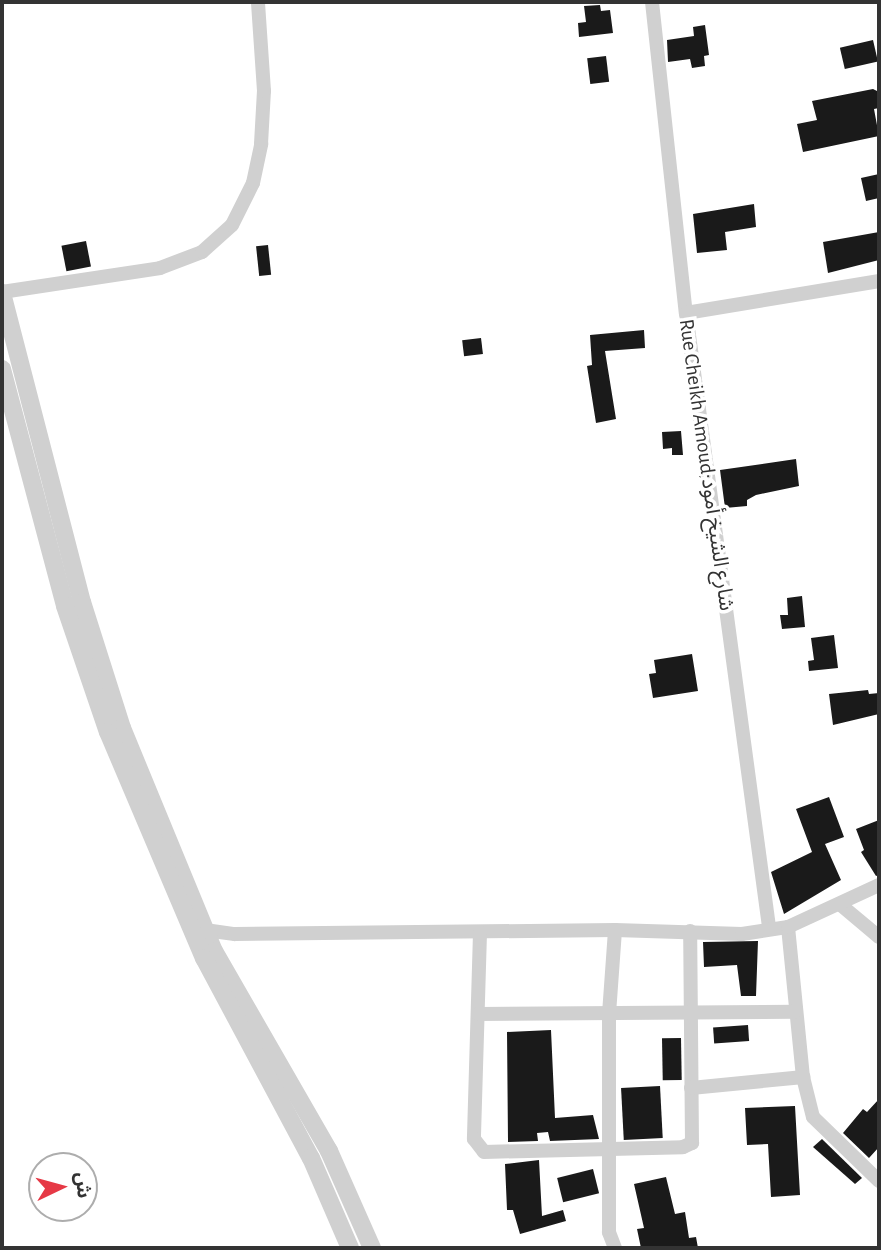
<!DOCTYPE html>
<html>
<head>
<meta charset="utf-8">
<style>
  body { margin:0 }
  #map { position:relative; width:881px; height:1250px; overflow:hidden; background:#fff; font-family:"Alegreya Sans","Noto Sans Arabic",sans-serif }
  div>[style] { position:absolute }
  .building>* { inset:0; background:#1a1a1a; transform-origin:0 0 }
  .minor>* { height:14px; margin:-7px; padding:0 7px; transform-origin:7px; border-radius:7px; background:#d0d0d0 }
  .tertiary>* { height:18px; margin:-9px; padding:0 9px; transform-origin:9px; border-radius:9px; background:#d0d0d0 }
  span { translate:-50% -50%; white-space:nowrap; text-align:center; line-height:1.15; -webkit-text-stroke:7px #fff; paint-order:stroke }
  .street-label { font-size:21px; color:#333 }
  .frame { position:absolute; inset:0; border:4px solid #333; pointer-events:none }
  .north { position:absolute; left:28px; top:1152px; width:70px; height:70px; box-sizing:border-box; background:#fff; border:2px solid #adadad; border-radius:50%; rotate:85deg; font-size:19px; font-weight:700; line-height:28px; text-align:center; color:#333 }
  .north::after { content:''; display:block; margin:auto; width:24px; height:32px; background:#e63946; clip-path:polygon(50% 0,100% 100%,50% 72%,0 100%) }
</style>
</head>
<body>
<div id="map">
  <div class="building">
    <i style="clip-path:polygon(600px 5px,601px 11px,610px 10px,613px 33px,579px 37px,578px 23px,586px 22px,584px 6px)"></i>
    <i style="clip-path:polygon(705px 25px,709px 55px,704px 56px,705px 66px,692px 68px,690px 59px,668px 62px,667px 40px,694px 36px,693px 27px)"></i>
    <i style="left:873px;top:40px;width:22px;height:34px;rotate:77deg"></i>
    <i style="left:606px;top:56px;width:26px;height:19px;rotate:83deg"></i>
    <i style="clip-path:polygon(873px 89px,879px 92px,879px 108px,874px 109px,879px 136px,803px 152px,797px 124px,817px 120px,812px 101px)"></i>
    <i style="clip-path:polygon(879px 174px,879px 198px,866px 201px,861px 178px)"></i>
    <i style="clip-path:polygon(754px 204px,756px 227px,725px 232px,727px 250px,697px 253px,693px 214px)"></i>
    <i style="clip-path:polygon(879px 232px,879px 260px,828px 273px,823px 242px)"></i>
    <i style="left:86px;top:241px;width:26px;height:25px;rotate:79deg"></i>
    <i style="left:268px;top:245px;width:30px;height:12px;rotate:84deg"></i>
    <i style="clip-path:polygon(644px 330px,645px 348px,605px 351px,616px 419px,596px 423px,587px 366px,592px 365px,590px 335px)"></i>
    <i style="left:481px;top:338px;width:16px;height:19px;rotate:83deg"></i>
    <i style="clip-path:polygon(681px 431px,683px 455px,672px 455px,672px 448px,663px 449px,662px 432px)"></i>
    <i style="clip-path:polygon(796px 459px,799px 486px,756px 495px,747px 500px,747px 506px,725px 508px,720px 470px)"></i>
    <i style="clip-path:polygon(802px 596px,805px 627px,782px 629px,780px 615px,788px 615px,787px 598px)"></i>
    <i style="clip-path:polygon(834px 635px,838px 668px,809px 671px,808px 661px,814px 660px,811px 638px)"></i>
    <i style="clip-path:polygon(692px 654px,698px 691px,653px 698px,649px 674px,656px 673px,654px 660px)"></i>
    <i style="clip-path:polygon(868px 690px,869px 694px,879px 693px,879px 714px,833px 725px,829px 694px)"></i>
    <i style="clip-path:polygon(829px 797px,844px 837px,825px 844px,841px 880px,784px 914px,771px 872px,812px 852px,796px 809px)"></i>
    <i style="clip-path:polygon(879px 820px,879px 875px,876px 876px,861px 852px,864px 850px,856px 829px)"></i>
    <i style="clip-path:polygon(758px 941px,756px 996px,741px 996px,737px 965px,704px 967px,703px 942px)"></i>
    <i style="left:748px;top:1025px;width:16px;height:35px;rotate:86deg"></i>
    <i style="clip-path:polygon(551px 1030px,555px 1118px,593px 1115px,599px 1139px,550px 1141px,548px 1132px,537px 1133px,538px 1141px,508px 1142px,507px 1032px)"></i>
    <i style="left:681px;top:1038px;width:42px;height:19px;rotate:89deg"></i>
    <i style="left:660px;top:1086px;width:52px;height:39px;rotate:87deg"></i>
    <i style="clip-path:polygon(879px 1099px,879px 1147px,869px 1158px,843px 1133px,863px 1109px,867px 1112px)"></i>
    <i style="clip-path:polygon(795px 1106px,800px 1195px,771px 1197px,768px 1144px,747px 1145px,745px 1108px)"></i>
    <i style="clip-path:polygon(822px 1139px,862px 1178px,855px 1184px,813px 1147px)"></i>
    <i style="clip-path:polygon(539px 1160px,542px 1216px,563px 1210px,566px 1221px,520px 1234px,513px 1210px,507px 1210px,505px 1164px)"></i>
    <i style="left:593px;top:1169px;width:25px;height:37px;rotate:76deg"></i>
    <i style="clip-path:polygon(666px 1177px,675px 1214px,685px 1212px,689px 1238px,696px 1237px,698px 1248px,641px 1248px,637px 1229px,644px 1228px,634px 1184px)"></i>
  </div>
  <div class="minor">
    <i style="left:652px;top:2px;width:313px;rotate:83.8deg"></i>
    <i style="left:686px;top:313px;width:620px;rotate:82.3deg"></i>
    <i style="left:2px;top:292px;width:160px;rotate:-8.6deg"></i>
    <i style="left:160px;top:268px;width:45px;rotate:-20.9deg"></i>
    <i style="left:202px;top:252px;width:40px;rotate:-42deg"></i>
    <i style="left:232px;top:225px;width:47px;rotate:-63.4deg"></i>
    <i style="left:253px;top:183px;width:40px;rotate:-78deg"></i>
    <i style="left:261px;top:144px;width:53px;rotate:-86.8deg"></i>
    <i style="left:264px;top:91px;width:89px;rotate:-93.9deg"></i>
    <i style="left:686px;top:313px;width:196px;rotate:-9.4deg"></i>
    <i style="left:842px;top:906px;width:48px;rotate:40deg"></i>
    <i style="left:788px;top:927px;width:151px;rotate:84.3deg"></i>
    <i style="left:803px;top:1077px;width:41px;rotate:76deg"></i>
    <i style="left:813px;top:1117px;width:92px;rotate:44.1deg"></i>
    <i style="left:205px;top:930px;width:30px;rotate:8deg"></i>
    <i style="left:235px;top:934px;width:380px;rotate:-0.6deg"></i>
    <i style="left:615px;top:930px;width:127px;rotate:1.8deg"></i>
    <i style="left:742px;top:934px;width:47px;rotate:-8.7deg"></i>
    <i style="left:788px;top:927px;width:100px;rotate:-24.8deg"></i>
    <i style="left:480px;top:933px;width:206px;rotate:91.7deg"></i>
    <i style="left:474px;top:1139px;width:16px;rotate:52deg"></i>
    <i style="left:484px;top:1152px;width:199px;rotate:-1.4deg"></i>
    <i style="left:683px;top:1147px;width:10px;rotate:-24deg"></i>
    <i style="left:692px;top:1143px;width:212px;rotate:-90.5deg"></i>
    <i style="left:478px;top:1014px;width:317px;rotate:-0.4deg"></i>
    <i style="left:691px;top:1088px;width:113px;rotate:-5.6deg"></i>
    <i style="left:615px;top:1248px;width:17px;rotate:-111deg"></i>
    <i style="left:609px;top:1232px;width:218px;rotate:-90deg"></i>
    <i style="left:609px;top:1014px;width:84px;rotate:-85.9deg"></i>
  </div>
  <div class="tertiary">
    <i style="left:2px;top:293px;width:319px;rotate:75.5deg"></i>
    <i style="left:82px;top:602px;width:132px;rotate:72.4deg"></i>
    <i style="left:122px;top:728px;width:241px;rotate:67.6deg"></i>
    <i style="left:214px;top:951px;width:231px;rotate:60.1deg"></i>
    <i style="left:329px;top:1151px;width:106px;rotate:66.1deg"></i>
    <i style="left:2px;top:369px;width:245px;rotate:75.1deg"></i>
    <i style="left:65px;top:606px;width:133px;rotate:71.2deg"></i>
    <i style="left:108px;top:732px;width:246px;rotate:67deg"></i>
    <i style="left:204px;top:958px;width:227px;rotate:61.9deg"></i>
    <i style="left:311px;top:1158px;width:98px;rotate:66.6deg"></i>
  </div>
  <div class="street-label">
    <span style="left:706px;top:465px;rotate:82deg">Rue Cheikh Amoud;شارع الشيخ أمود</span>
  </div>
  <div class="frame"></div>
  <div class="north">ش</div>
</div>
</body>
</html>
